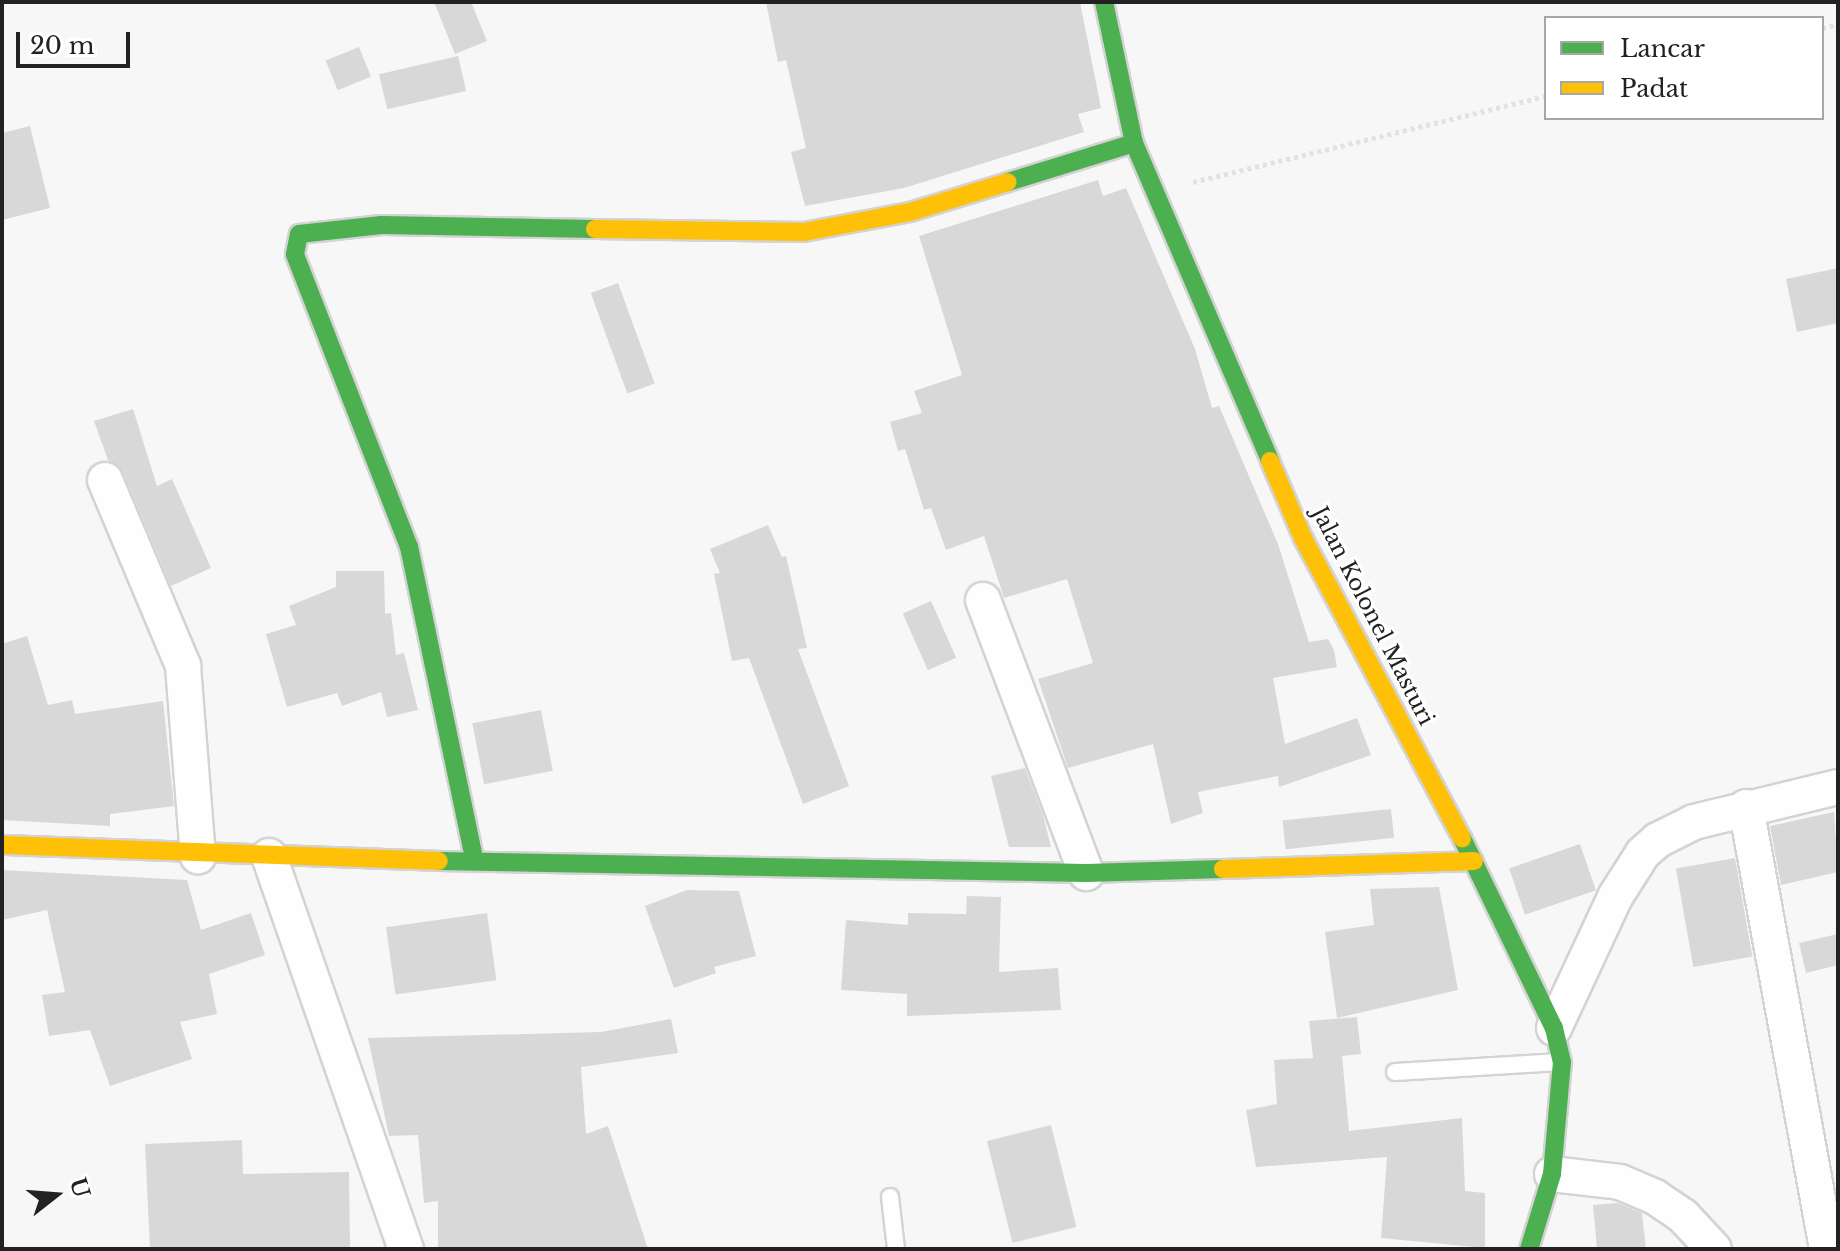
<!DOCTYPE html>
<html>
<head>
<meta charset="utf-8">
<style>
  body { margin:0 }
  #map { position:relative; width:1840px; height:1251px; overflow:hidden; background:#f7f7f8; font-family:"Libre Baskerville",serif }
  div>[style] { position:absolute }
  .building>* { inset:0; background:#d9d8d9; transform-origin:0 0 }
  .path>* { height:5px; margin-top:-2.5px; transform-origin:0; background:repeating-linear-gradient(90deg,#e2e2e3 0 4px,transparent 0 8px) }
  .roads { filter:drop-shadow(2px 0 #d3d3d4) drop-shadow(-2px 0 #d3d3d4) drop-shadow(0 2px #d3d3d4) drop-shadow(0 -2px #d3d3d4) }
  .lane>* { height:16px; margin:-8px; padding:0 8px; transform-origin:8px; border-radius:8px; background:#fefefe }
  .street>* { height:34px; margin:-17px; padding:0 17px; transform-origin:17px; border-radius:17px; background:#fefefe }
  .fast>* { height:18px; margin:-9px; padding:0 9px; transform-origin:9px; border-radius:9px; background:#4caf50 }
  .slow>* { height:18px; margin:-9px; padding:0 9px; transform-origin:9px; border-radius:9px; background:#ffc107 }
  span { translate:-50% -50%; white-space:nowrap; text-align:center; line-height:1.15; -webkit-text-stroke:6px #fff; paint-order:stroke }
  .street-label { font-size:22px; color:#222223 }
  .frame { position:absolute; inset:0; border:4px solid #222223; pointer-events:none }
  .legend { position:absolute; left:1544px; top:16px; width:280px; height:104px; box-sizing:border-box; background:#fff; border:2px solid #a7a7a7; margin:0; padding:10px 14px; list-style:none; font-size:24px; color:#222223 }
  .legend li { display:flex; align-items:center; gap:16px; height:40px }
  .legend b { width:40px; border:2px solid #a7a7a7 }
  .north { position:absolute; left:16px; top:1155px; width:80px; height:80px; -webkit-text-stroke:6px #fff; paint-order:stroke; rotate:73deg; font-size:22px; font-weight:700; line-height:32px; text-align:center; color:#222223 }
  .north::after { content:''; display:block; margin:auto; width:28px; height:36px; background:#222223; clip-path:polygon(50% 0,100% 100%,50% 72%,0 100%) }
  .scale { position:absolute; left:16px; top:32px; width:114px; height:36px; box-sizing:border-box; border:4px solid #222223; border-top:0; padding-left:10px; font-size:24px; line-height:28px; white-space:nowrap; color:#222223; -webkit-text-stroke:6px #fff; paint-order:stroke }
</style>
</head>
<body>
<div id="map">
  <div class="building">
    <i style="clip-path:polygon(434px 2px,471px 2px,487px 41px,455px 54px)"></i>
    <i style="clip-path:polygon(766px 2px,1080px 2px,1101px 108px,1078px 114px,1084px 132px,904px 188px,805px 206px,791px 152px,806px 148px,786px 60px,778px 62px)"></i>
    <i style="left:359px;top:47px;width:32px;height:36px;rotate:68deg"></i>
    <i style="left:458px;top:56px;width:36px;height:81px;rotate:77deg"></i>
    <i style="clip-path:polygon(30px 126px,50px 208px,2px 220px,2px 133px)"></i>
    <i style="clip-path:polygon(1098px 180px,1103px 196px,1126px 188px,1195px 349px,1212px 408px,1219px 406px,1278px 544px,1309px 642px,1328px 639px,1334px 650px,1337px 667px,1273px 678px,1285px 744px,1357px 718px,1371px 755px,1279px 787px,1278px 776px,1198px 792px,1203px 813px,1171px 824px,1153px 744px,1068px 768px,1038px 679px,1093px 663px,1067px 579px,1004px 598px,984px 536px,946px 550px,931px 508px,924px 510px,905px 449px,898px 451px,890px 422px,922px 413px,914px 391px,962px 375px,919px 236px)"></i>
    <i style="clip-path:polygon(1838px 268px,1838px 323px,1797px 332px,1786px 279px)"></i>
    <i style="left:618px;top:283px;width:107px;height:29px;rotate:70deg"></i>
    <i style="clip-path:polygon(133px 409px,157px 486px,172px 479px,211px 568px,171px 586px,123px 472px,108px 460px,94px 421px)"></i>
    <i style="clip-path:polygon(768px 525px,782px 557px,786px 556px,807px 648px,798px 649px,849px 786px,803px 804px,749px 658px,732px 661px,714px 574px,720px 573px,710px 549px)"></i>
    <i style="clip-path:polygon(336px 571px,384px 571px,385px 614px,391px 613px,396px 655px,404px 653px,418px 710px,387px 717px,381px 692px,342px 706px,337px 693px,287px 707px,266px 634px,296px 625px,289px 606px,336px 587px)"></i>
    <i style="left:931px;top:601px;width:62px;height:31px;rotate:66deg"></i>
    <i style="clip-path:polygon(27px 636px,48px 705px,72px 700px,75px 714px,163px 701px,174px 806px,110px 814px,110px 826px,2px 820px,2px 644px)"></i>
    <i style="left:541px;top:710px;width:62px;height:70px;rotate:79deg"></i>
    <i style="clip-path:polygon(1025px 768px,1043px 815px,1051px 847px,1009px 847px,991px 776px)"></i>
    <i style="left:1391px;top:809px;width:29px;height:109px;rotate:84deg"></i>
    <i style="clip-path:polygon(1834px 812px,1838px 872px,1781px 885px,1770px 826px)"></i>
    <i style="left:1580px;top:844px;width:49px;height:75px;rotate:71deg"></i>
    <i style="left:1735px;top:858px;width:100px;height:60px;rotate:80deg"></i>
    <i style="clip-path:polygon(2px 870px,187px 880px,201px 930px,251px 913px,265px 955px,209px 974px,217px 1014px,180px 1022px,192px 1059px,110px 1086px,90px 1030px,49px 1036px,42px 995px,65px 992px,47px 910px,2px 920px)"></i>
    <i style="clip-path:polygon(1439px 887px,1458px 990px,1337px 1018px,1325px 932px,1374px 925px,1370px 889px)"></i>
    <i style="clip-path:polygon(687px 890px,739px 891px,756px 956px,714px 967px,716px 973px,674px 988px,645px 906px)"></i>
    <i style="clip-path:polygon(967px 896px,1001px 897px,999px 972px,1058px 968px,1061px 1010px,907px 1016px,907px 994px,841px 990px,846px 920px,908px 925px,908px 913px,966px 914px)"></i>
    <i style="left:487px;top:913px;width:68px;height:102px;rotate:82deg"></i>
    <i style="clip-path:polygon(1838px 934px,1838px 965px,1806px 973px,1799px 943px)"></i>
    <i style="clip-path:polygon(1357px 1017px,1361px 1054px,1342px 1056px,1349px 1131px,1462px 1118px,1465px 1191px,1485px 1193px,1485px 1248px,1381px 1238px,1387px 1157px,1256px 1167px,1246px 1110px,1277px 1104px,1274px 1060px,1313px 1058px,1309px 1021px)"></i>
    <i style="clip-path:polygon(671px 1019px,678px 1053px,581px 1067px,586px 1134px,608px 1126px,648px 1249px,438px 1249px,438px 1201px,424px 1203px,418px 1135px,389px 1136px,368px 1038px,601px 1032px)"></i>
    <i style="left:1051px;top:1125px;width:105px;height:66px;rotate:76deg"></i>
    <i style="clip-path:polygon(242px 1140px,243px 1174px,349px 1172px,350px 1249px,150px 1249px,145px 1144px)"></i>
    <i style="clip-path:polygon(1618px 1203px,1642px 1213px,1646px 1249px,1597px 1249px,1593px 1205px)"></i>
  </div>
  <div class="path">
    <i style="left:1822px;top:28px;width:16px;rotate:-14deg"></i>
    <i style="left:1193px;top:182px;width:363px;rotate:-13.7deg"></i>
  </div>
  <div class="roads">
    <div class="lane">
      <i style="left:1395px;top:1072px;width:165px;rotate:-3.5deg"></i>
      <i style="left:890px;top:1197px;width:52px;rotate:83.4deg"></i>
    </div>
    <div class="street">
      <i style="left:105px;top:480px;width:202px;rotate:67.2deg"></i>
      <i style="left:183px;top:666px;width:191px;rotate:85.5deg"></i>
      <i style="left:983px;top:600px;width:292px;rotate:69.3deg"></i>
      <i style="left:1746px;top:807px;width:449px;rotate:79.6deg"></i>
      <i style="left:269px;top:856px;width:416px;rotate:70.8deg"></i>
      <i style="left:1554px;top:1028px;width:145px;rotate:-65deg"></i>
      <i style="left:1615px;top:897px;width:52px;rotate:-57.5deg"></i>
      <i style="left:1643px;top:853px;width:20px;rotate:-41deg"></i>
      <i style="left:1658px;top:840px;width:40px;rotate:-26.6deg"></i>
      <i style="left:1694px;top:822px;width:148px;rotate:-13.7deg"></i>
      <i style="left:1552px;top:1174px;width:68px;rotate:6.7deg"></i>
      <i style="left:1620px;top:1182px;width:38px;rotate:23deg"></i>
      <i style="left:1655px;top:1197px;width:34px;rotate:34deg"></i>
      <i style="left:1683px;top:1216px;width:45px;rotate:46.8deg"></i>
    </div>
    <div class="fast">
      <i style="left:1104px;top:2px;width:144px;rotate:78deg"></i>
      <i style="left:1134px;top:143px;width:346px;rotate:66.8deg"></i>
      <i style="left:1008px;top:182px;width:132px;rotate:-17.2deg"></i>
      <i style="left:1462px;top:838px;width:211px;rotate:64.2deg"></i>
      <i style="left:1554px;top:1028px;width:35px;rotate:77deg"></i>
      <i style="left:1562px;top:1062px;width:112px;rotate:95.1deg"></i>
      <i style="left:1552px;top:1174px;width:78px;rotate:107deg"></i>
      <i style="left:474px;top:858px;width:318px;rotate:-101.8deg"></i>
      <i style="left:409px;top:547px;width:314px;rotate:-111.3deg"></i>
      <i style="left:295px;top:254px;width:20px;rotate:-79deg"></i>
      <i style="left:299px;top:234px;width:83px;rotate:-6.2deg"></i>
      <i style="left:382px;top:225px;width:213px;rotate:1.1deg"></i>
      <i style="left:439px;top:861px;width:647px;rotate:1.06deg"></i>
      <i style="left:1086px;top:873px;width:137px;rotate:-1.7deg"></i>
    </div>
    <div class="slow">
      <i style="left:595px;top:229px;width:209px;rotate:0.8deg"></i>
      <i style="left:804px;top:232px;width:108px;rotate:-10.7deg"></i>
      <i style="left:910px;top:212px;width:102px;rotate:-17deg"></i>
      <i style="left:1270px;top:461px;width:84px;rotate:66.8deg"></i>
      <i style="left:1303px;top:538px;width:340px;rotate:62.1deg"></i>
      <i style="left:2px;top:845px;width:437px;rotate:2.1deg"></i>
      <i style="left:1223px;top:869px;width:251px;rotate:-1.8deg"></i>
    </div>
  </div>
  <div class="street-label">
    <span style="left:1373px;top:616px;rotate:63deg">Jalan Kolonel Masturi</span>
  </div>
  <div class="frame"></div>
  <ul class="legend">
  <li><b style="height:10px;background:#4caf50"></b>Lancar</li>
  <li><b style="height:10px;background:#ffc107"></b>Padat</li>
  </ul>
  <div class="north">U</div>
  <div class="scale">20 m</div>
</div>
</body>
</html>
